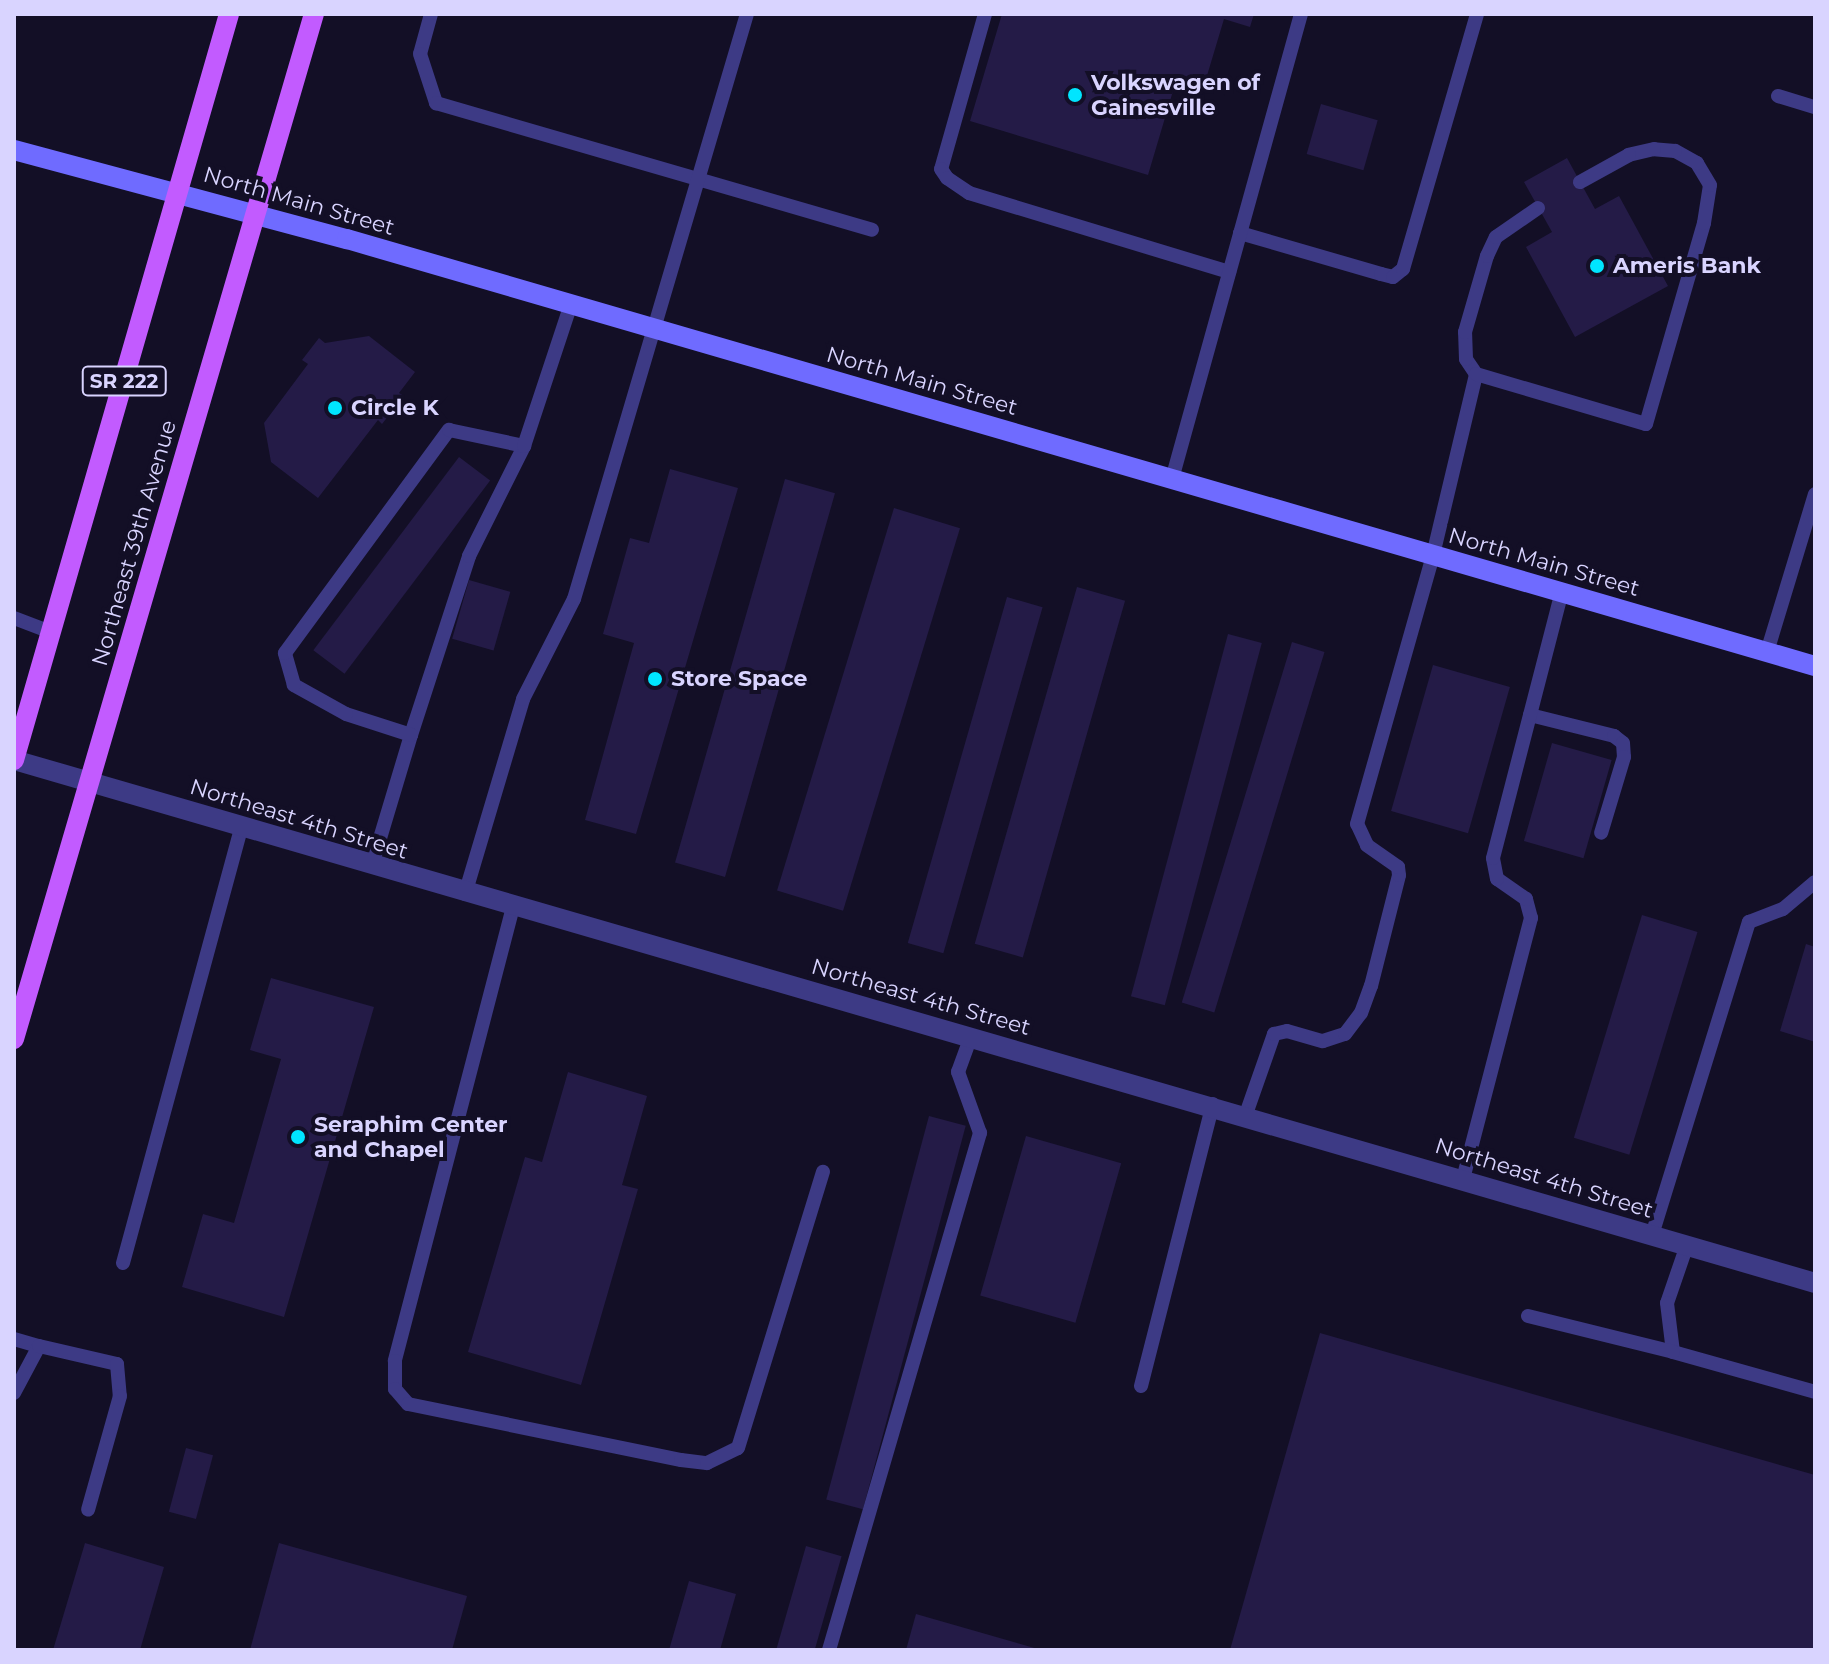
<!DOCTYPE html>
<html>
<head>
<meta charset="utf-8">
<style>
  body { margin:0 }
  #map { position:relative; width:1829px; height:1664px; overflow:hidden; background:#130f26; font-family:Montserrat,sans-serif }
  div>[style] { position:absolute }
  .building>* { inset:0; background:#241b47; transform-origin:0 0 }
  .lane>* { height:14px; margin:-7px; padding:0 7px; transform-origin:7px; border-radius:7px; background:#3d3a85 }
  .street>* { height:20px; margin:-10px; padding:0 10px; transform-origin:10px; border-radius:10px; background:#3d3a85 }
  .secondary>* { height:20px; margin:-10px; padding:0 10px; transform-origin:10px; border-radius:10px; background:#6f6bff }
  .primary>* { height:20px; margin:-10px; padding:0 10px; transform-origin:10px; border-radius:10px; background:#c25bff }
  .dots>* { width:22px; height:22px; translate:-50% -50%; box-sizing:border-box; border:4px solid #130f26; border-radius:50% }
  span { translate:-50% -50%; white-space:nowrap; text-align:center; line-height:1.15; -webkit-text-stroke:8px #130f26; paint-order:stroke }
  .shield-label span { padding:2px 6px; background:#130f26; border:2px solid; border-radius:6px; -webkit-text-stroke-width:0 }
  .shield-label { font-size:20px; color:#d9d4ff; font-weight:700 }
  .poi-label { font-size:22px; color:#d9d4ff; font-weight:700 }
  .left { translate:0 -50%; text-align:left }
  .street-label { font-size:22px; color:#d9d4ff }
  .frame { position:absolute; inset:0; border:16px solid #d9d4ff; pointer-events:none }
</style>
</head>
<body>
<div id="map">
  <div class="building">
    <i style="clip-path:polygon(1002px 14px,1254px 14px,1250px 27px,1224px 19px,1200px 99px,1173px 91px,1148px 175px,970px 121px)"></i>
    <i style="left:1321px;top:104px;width:59px;height:52px;rotate:16deg"></i>
    <i style="clip-path:polygon(1567px 158px,1595px 209px,1619px 196px,1668px 286px,1575px 337px,1526px 247px,1552px 232px,1524px 182px)"></i>
    <i style="clip-path:polygon(369px 336px,415px 372px,399px 393px,404px 396px,382px 424px,378px 420px,318px 498px,271px 462px,264px 423px,308px 364px,302px 360px,319px 338px,325px 343px)"></i>
    <i style="left:459px;top:457px;width:39px;height:242px;rotate:37deg"></i>
    <i style="clip-path:polygon(670px 469px,738px 488px,636px 834px,585px 820px,634px 643px,603px 634px,630px 538px,649px 543px)"></i>
    <i style="left:785px;top:479px;width:52px;height:399px;rotate:16deg"></i>
    <i style="left:894px;top:508px;width:69px;height:400px;rotate:17deg"></i>
    <i style="left:469px;top:580px;width:43px;height:61px;rotate:16deg"></i>
    <i style="left:1077px;top:587px;width:50px;height:371px;rotate:16deg"></i>
    <i style="left:1007px;top:597px;width:37px;height:360px;rotate:16deg"></i>
    <i style="left:1228px;top:634px;width:35px;height:375px;rotate:15deg"></i>
    <i style="left:1292px;top:642px;width:34px;height:377px;rotate:17deg"></i>
    <i style="left:1433px;top:665px;width:80px;height:152px;rotate:16deg"></i>
    <i style="left:1552px;top:743px;width:62px;height:102px;rotate:16deg"></i>
    <i style="left:1642px;top:915px;width:58px;height:233px;rotate:17deg"></i>
    <i style="clip-path:polygon(1806px 944px,1815px 947px,1815px 1042px,1780px 1031px)"></i>
    <i style="clip-path:polygon(271px 978px,374px 1007px,284px 1317px,182px 1287px,203px 1214px,234px 1223px,281px 1059px,250px 1050px)"></i>
    <i style="clip-path:polygon(568px 1072px,647px 1096px,622px 1185px,638px 1189px,581px 1385px,468px 1352px,525px 1157px,542px 1162px)"></i>
    <i style="left:929px;top:1116px;width:38px;height:397px;rotate:15deg"></i>
    <i style="left:1026px;top:1136px;width:99px;height:166px;rotate:16deg"></i>
    <i style="clip-path:polygon(1320px 1333px,1815px 1475px,1815px 1650px,1230px 1650px)"></i>
    <i style="left:186px;top:1448px;width:28px;height:66px;rotate:15deg"></i>
    <i style="clip-path:polygon(85px 1543px,164px 1567px,140px 1650px,53px 1650px)"></i>
    <i style="clip-path:polygon(279px 1543px,467px 1596px,452px 1650px,250px 1650px)"></i>
    <i style="left:806px;top:1546px;width:37px;height:108px;rotate:16deg"></i>
    <i style="clip-path:polygon(689px 1581px,736px 1594px,720px 1650px,669px 1650px)"></i>
    <i style="clip-path:polygon(916px 1614px,1038px 1649px,1038px 1650px,906px 1650px)"></i>
  </div>
  <div class="lane">
    <i style="left:431px;top:14px;width:41px;rotate:105.4deg"></i>
    <i style="left:420px;top:54px;width:52px;rotate:71.9deg"></i>
    <i style="left:436px;top:103px;width:454px;rotate:16.2deg"></i>
    <i style="left:985px;top:14px;width:161px;rotate:105.8deg"></i>
    <i style="left:941px;top:169px;width:11px;rotate:56deg"></i>
    <i style="left:947px;top:178px;width:27px;rotate:34deg"></i>
    <i style="left:969px;top:193px;width:272px;rotate:16.9deg"></i>
    <i style="left:1778px;top:96px;width:39px;rotate:17deg"></i>
    <i style="left:1240px;top:233px;width:147px;rotate:16.2deg"></i>
    <i style="left:1381px;top:274px;width:12px;rotate:14deg"></i>
    <i style="left:1393px;top:277px;width:13px;rotate:-39deg"></i>
    <i style="left:1403px;top:269px;width:266px;rotate:-73.8deg"></i>
    <i style="left:1476px;top:374px;width:18px;rotate:-124deg"></i>
    <i style="left:1466px;top:359px;width:27px;rotate:-92deg"></i>
    <i style="left:1465px;top:332px;width:79px;rotate:-73.9deg"></i>
    <i style="left:1487px;top:256px;width:21px;rotate:-65deg"></i>
    <i style="left:1496px;top:237px;width:51px;rotate:-34.6deg"></i>
    <i style="left:1172px;top:479px;width:483px;rotate:-74.5deg"></i>
    <i style="left:14px;top:618px;width:40px;rotate:21deg"></i>
    <i style="left:1767px;top:652px;width:165px;rotate:-73.1deg"></i>
    <i style="left:1530px;top:715px;width:87px;rotate:14deg"></i>
    <i style="left:1614px;top:736px;width:11px;rotate:38deg"></i>
    <i style="left:1623px;top:743px;width:14px;rotate:86deg"></i>
    <i style="left:1624px;top:757px;width:79px;rotate:106.8deg"></i>
    <i style="left:411px;top:735px;width:188px;rotate:-72deg"></i>
    <i style="left:469px;top:556px;width:123px;rotate:-63.4deg"></i>
    <i style="left:372px;top:865px;width:136px;rotate:-73.3deg"></i>
    <i style="left:411px;top:735px;width:68px;rotate:-162.1deg"></i>
    <i style="left:346px;top:714px;width:60px;rotate:-150.9deg"></i>
    <i style="left:294px;top:685px;width:33px;rotate:-106deg"></i>
    <i style="left:285px;top:653px;width:277px;rotate:-53.7deg"></i>
    <i style="left:449px;top:430px;width:77px;rotate:12deg"></i>
    <i style="left:524px;top:446px;width:150px;rotate:-71.7deg"></i>
    <i style="left:465px;top:894px;width:203px;rotate:-73.4deg"></i>
    <i style="left:523px;top:699px;width:112px;rotate:-63deg"></i>
    <i style="left:574px;top:599px;width:610px;rotate:-73.53deg"></i>
    <i style="left:513px;top:907px;width:469px;rotate:104.6deg"></i>
    <i style="left:395px;top:1361px;width:28px;rotate:90deg"></i>
    <i style="left:395px;top:1389px;width:20px;rotate:49deg"></i>
    <i style="left:408px;top:1404px;width:279px;rotate:11.6deg"></i>
    <i style="left:681px;top:1460px;width:26px;rotate:7deg"></i>
    <i style="left:707px;top:1463px;width:34px;rotate:-26deg"></i>
    <i style="left:738px;top:1448px;width:289px;rotate:-72.9deg"></i>
    <i style="left:1246px;top:1114px;width:85px;rotate:-70.7deg"></i>
    <i style="left:1274px;top:1034px;width:13px;rotate:-13deg"></i>
    <i style="left:1287px;top:1031px;width:37px;rotate:16deg"></i>
    <i style="left:1323px;top:1041px;width:23px;rotate:-18deg"></i>
    <i style="left:1345px;top:1034px;width:26px;rotate:-53deg"></i>
    <i style="left:1361px;top:1013px;width:29px;rotate:-70deg"></i>
    <i style="left:1371px;top:986px;width:114px;rotate:-75.8deg"></i>
    <i style="left:1399px;top:875px;width:8px;rotate:-97deg"></i>
    <i style="left:1398px;top:867px;width:38px;rotate:-145deg"></i>
    <i style="left:1367px;top:845px;width:23px;rotate:-115deg"></i>
    <i style="left:1357px;top:824px;width:280px;rotate:-74.2deg"></i>
    <i style="left:1433px;top:555px;width:186px;rotate:-76.6deg"></i>
    <i style="left:1476px;top:374px;width:177px;rotate:16.4deg"></i>
    <i style="left:1646px;top:424px;width:209px;rotate:-73.9deg"></i>
    <i style="left:1704px;top:223px;width:38px;rotate:-81deg"></i>
    <i style="left:1710px;top:185px;width:26px;rotate:-121deg"></i>
    <i style="left:1697px;top:163px;width:25px;rotate:-151deg"></i>
    <i style="left:1675px;top:151px;width:21px;rotate:-175deg"></i>
    <i style="left:1654px;top:149px;width:26px;rotate:167deg"></i>
    <i style="left:1629px;top:155px;width:56px;rotate:151.1deg"></i>
    <i style="left:1463px;top:1179px;width:270px;rotate:-75.4deg"></i>
    <i style="left:1531px;top:918px;width:20px;rotate:-105deg"></i>
    <i style="left:1526px;top:899px;width:35px;rotate:-145deg"></i>
    <i style="left:1497px;top:879px;width:21px;rotate:-101deg"></i>
    <i style="left:1493px;top:858px;width:275px;rotate:-75.5deg"></i>
    <i style="left:1652px;top:1235px;width:328px;rotate:-72.8deg"></i>
    <i style="left:1749px;top:922px;width:36px;rotate:-21deg"></i>
    <i style="left:1783px;top:909px;width:42px;rotate:-40.2deg"></i>
    <i style="left:1687px;top:1245px;width:61px;rotate:109deg"></i>
    <i style="left:1667px;top:1303px;width:49px;rotate:83deg"></i>
    <i style="left:1673px;top:1352px;width:148px;rotate:15.7deg"></i>
    <i style="left:123px;top:1263px;width:453px;rotate:-74.8deg"></i>
    <i style="left:1528px;top:1316px;width:149px;rotate:13.9deg"></i>
    <i style="left:14px;top:1339px;width:26px;rotate:16deg"></i>
    <i style="left:1141px;top:1386px;width:291px;rotate:-75.7deg"></i>
    <i style="left:14px;top:1393px;width:53px;rotate:-62deg"></i>
    <i style="left:39px;top:1346px;width:80px;rotate:13deg"></i>
    <i style="left:117px;top:1364px;width:32px;rotate:85deg"></i>
    <i style="left:120px;top:1396px;width:118px;rotate:105.7deg"></i>
    <i style="left:829px;top:1650px;width:539px;rotate:-73.72deg"></i>
    <i style="left:980px;top:1133px;width:65px;rotate:-109.8deg"></i>
    <i style="left:958px;top:1072px;width:38px;rotate:-70deg"></i>
  </div>
  <div class="street">
    <i style="left:14px;top:760px;width:1875px;rotate:16.19deg"></i>
  </div>
  <div class="secondary">
    <i style="left:14px;top:150px;width:345px;rotate:15deg"></i>
    <i style="left:347px;top:239px;width:1529px;rotate:16.22deg"></i>
  </div>
  <div class="primary">
    <i style="left:14px;top:760px;width:776px;rotate:-73.92deg"></i>
    <i style="left:14px;top:1039px;width:1068px;rotate:-73.69deg"></i>
  </div>
  <div class="dots">
    <i style="left:1075px;top:95px;background:#00e5ff"></i>
    <i style="left:1597px;top:266px;background:#00e5ff"></i>
    <i style="left:335px;top:408px;background:#00e5ff"></i>
    <i style="left:655px;top:679px;background:#00e5ff"></i>
    <i style="left:298px;top:1137px;background:#00e5ff"></i>
  </div>
  <div class="shield-label">
    <span style="left:124px;top:381px">SR 222</span>
  </div>
  <div class="poi-label">
    <span class="left" style="left:1091px;top:95px">Volkswagen of<br>Gainesville</span>
    <span class="left" style="left:1613px;top:266px">Ameris Bank</span>
    <span class="left" style="left:351px;top:408px">Circle K</span>
    <span class="left" style="left:671px;top:679px">Store Space</span>
    <span class="left" style="left:314px;top:1137px">Seraphim Center<br>and Chapel</span>
  </div>
  <div class="street-label">
    <span style="left:299px;top:201px;rotate:16deg">North Main Street</span>
    <span style="left:922px;top:381px;rotate:16deg">North Main Street</span>
    <span style="left:134px;top:543px;rotate:-74deg">Northeast 39th Avenue</span>
    <span style="left:1544px;top:562px;rotate:16deg">North Main Street</span>
    <span style="left:299px;top:819px;rotate:17deg">Northeast 4th Street</span>
    <span style="left:921px;top:997px;rotate:16deg">Northeast 4th Street</span>
    <span style="left:1544px;top:1178px;rotate:17deg">Northeast 4th Street</span>
  </div>
  <div class="frame"></div>
</div>
</body>
</html>
